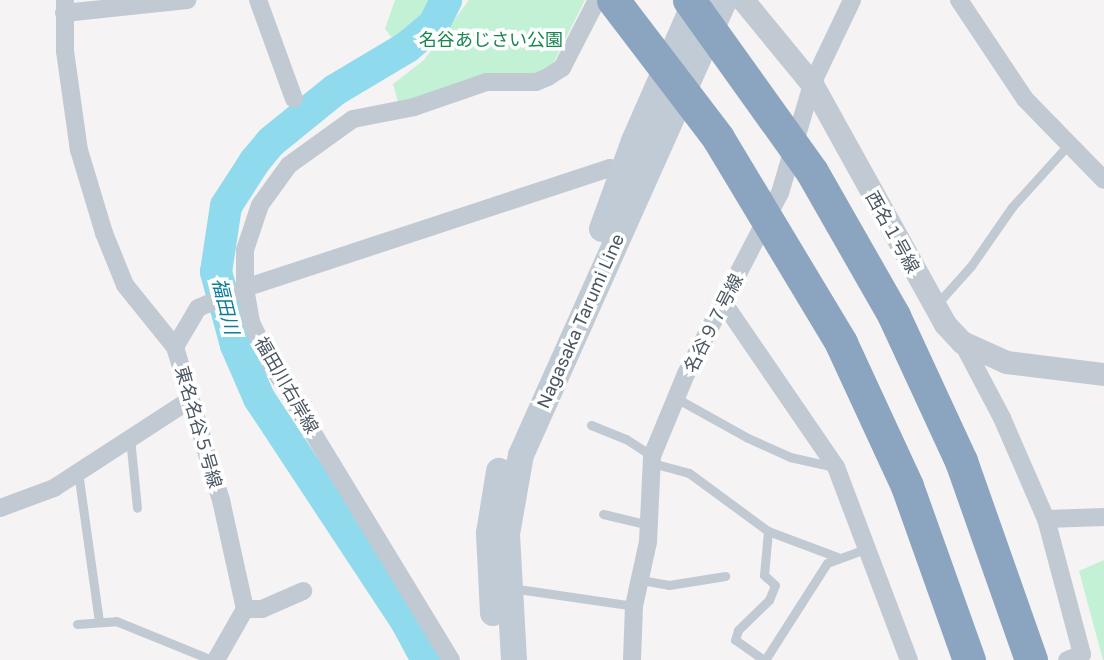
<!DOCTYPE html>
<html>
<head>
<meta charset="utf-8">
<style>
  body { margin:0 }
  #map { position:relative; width:1104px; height:660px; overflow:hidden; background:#f5f3f3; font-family:"Golos Text","Noto Sans JP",sans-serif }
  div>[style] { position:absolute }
  .green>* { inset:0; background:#c3f1d5 }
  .river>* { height:32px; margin:-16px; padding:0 16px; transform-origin:16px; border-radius:16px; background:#90daee }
  .service>* { height:9px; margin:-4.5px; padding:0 4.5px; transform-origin:4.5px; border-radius:4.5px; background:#c1cad2 }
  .minor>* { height:18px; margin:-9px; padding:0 9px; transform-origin:9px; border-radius:9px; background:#c1cad2 }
  .tertiary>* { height:23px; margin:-11.5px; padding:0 11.5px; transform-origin:11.5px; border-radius:11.5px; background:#c1cad2 }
  .secondary>* { height:26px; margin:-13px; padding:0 13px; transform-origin:13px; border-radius:13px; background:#c1cbd6 }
  .motorway>* { height:33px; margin:-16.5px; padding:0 16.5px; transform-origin:16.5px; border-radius:16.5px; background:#8ba5c1 }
  span { translate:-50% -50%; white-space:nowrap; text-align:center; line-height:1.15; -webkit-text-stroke:7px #fff; paint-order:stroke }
  .park-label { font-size:18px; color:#17864f }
  .street-label { font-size:18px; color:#4a5661 }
  .water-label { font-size:19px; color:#0c7c9b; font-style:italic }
</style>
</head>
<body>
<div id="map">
  <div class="green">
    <i style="clip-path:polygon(395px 0,434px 0,398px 45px,385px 29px)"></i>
    <i style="clip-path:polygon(469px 0,585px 0,551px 68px,536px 75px,399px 105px,393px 84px,424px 60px)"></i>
    <i style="clip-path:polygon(1104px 560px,1104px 660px,1103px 660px,1079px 571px)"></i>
  </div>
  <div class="river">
    <i style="left:427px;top:660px;width:44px;rotate:-118.3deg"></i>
    <i style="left:406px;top:621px;width:267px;rotate:-123.4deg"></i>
    <i style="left:259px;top:398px;width:58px;rotate:-113.5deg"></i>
    <i style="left:236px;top:345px;width:76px;rotate:-105.3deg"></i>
    <i style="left:216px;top:272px;width:67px;rotate:-81.4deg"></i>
    <i style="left:226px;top:206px;width:54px;rotate:-57.2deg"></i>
    <i style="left:255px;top:161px;width:26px;rotate:-50deg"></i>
    <i style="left:272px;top:141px;width:81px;rotate:-39deg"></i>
    <i style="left:335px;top:90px;width:84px;rotate:-30.8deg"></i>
    <i style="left:407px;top:47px;width:35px;rotate:-40deg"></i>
    <i style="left:434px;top:24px;width:27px;rotate:-63deg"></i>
  </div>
  <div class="service">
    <i style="left:937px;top:304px;width:51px;rotate:-48.2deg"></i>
    <i style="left:971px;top:266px;width:72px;rotate:-55.2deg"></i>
    <i style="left:1012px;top:207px;width:85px;rotate:-47.9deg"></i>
    <i style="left:676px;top:398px;width:82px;rotate:29.1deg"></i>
    <i style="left:748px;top:438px;width:46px;rotate:24.3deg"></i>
    <i style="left:790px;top:457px;width:45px;rotate:12.8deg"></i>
    <i style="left:591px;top:425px;width:38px;rotate:22deg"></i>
    <i style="left:626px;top:439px;width:31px;rotate:33deg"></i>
    <i style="left:130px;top:438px;width:70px;rotate:84.3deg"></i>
    <i style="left:652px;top:463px;width:38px;rotate:15deg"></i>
    <i style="left:689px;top:473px;width:98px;rotate:36.3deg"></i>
    <i style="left:768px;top:531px;width:74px;rotate:20.6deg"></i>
    <i style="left:78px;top:472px;width:151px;rotate:82deg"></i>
    <i style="left:603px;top:514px;width:47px;rotate:13.4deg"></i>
    <i style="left:641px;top:580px;width:28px;rotate:10deg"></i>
    <i style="left:669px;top:585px;width:57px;rotate:-9.1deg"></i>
    <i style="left:511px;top:588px;width:124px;rotate:8.3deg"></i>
    <i style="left:77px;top:624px;width:39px;rotate:-4deg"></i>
    <i style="left:116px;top:621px;width:104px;rotate:22.1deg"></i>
    <i style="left:764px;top:660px;width:35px;rotate:-145deg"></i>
    <i style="left:735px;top:640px;width:10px;rotate:-73deg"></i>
    <i style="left:738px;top:630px;width:43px;rotate:-44.1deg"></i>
    <i style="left:769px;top:600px;width:16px;rotate:-68deg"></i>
    <i style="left:775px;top:585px;width:15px;rotate:-138deg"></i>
    <i style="left:764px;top:575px;width:44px;rotate:-84.8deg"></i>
    <i style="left:765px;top:660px;width:115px;rotate:-57.4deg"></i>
    <i style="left:827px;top:563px;width:44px;rotate:-20.1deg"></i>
  </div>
  <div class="minor">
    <i style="left:65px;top:0;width:51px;rotate:90deg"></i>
    <i style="left:65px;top:51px;width:100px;rotate:82deg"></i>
    <i style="left:79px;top:150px;width:87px;rotate:73.2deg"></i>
    <i style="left:104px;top:233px;width:56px;rotate:68deg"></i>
    <i style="left:125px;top:285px;width:80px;rotate:51.1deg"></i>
    <i style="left:175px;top:347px;width:160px;rotate:73.3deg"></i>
    <i style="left:221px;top:500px;width:112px;rotate:77.6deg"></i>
    <i style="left:245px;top:609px;width:59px;rotate:119.6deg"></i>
    <i style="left:258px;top:0;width:105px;rotate:70deg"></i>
    <i style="left:959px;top:0;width:119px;rotate:56.3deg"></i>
    <i style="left:1025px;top:99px;width:113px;rotate:45.7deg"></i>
    <i style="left:64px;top:13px;width:124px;rotate:-6deg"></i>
    <i style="left:723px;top:302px;width:200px;rotate:55.6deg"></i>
    <i style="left:836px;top:467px;width:206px;rotate:69.3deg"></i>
    <i style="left:962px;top:342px;width:86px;rotate:62.2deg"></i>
    <i style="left:1002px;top:418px;width:110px;rotate:66.5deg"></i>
    <i style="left:1046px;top:519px;width:140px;rotate:75.1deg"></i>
    <i style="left:1082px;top:654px;width:16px;rotate:158deg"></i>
    <i style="left:175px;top:347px;width:45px;rotate:-59.5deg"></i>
    <i style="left:198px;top:308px;width:51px;rotate:-23.1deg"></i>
    <i style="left:245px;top:288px;width:384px;rotate:-18.2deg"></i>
    <i style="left:610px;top:168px;width:22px;rotate:21deg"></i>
    <i style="left:0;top:508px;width:58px;rotate:-20.3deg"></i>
    <i style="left:54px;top:488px;width:163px;rotate:-33deg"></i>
    <i style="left:1046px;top:519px;width:58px;rotate:-2deg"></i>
    <i style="left:245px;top:609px;width:17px"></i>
    <i style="left:262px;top:609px;width:45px;rotate:-23.7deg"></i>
    <i style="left:451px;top:660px;width:344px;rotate:-121.3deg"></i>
    <i style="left:272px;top:366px;width:49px;rotate:-115.5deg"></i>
    <i style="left:251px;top:322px;width:35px;rotate:-100deg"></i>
    <i style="left:245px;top:288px;width:38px;rotate:-90deg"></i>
    <i style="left:245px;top:250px;width:47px;rotate:-71.6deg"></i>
    <i style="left:260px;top:205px;width:49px;rotate:-54.1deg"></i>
    <i style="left:289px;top:165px;width:79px;rotate:-35.7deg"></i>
    <i style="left:353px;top:119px;width:62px;rotate:-11.1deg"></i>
    <i style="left:414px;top:107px;width:76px;rotate:-19.1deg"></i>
    <i style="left:486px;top:82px;width:50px"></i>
    <i style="left:536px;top:82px;width:13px;rotate:-23deg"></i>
    <i style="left:548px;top:77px;width:17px;rotate:-33deg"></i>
    <i style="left:562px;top:68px;width:76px;rotate:-62.8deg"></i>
    <i style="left:632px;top:660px;width:54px;rotate:-87.9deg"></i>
    <i style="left:634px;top:606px;width:66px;rotate:-77.7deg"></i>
    <i style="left:648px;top:542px;width:86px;rotate:-87.3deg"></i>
    <i style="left:652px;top:456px;width:89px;rotate:-67.5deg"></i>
    <i style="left:686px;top:374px;width:204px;rotate:-62.6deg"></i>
    <i style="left:780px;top:193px;width:114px;rotate:-73.6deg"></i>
    <i style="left:812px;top:84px;width:93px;rotate:-64.5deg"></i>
  </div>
  <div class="tertiary">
    <i style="left:743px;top:0;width:109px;rotate:50.6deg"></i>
    <i style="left:812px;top:84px;width:274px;rotate:61deg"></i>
    <i style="left:945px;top:324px;width:25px;rotate:47deg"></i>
    <i style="left:962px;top:342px;width:48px;rotate:24.4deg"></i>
    <i style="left:1006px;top:362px;width:99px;rotate:7deg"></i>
  </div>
  <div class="secondary">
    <i style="left:602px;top:229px;width:94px;rotate:-70deg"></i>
    <i style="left:634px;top:141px;width:154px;rotate:-66.3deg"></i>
    <i style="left:493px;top:613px;width:80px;rotate:-92.9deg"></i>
    <i style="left:489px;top:533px;width:63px;rotate:-80.8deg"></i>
    <i style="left:514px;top:660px;width:126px;rotate:-93.2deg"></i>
    <i style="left:507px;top:534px;width:80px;rotate:-80deg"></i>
    <i style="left:521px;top:455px;width:499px;rotate:-65.9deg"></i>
  </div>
  <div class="motorway">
    <i style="left:613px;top:0;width:173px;rotate:52.7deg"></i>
    <i style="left:718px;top:138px;width:239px;rotate:59deg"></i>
    <i style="left:841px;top:343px;width:157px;rotate:65.2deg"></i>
    <i style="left:907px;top:486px;width:185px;rotate:70.4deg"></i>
    <i style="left:689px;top:0;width:211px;rotate:54.4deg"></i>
    <i style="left:812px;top:172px;width:166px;rotate:60.3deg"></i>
    <i style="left:894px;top:316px;width:160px;rotate:65.2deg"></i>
    <i style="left:961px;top:461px;width:211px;rotate:70.6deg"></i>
  </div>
  <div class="park-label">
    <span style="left:491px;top:39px">名谷あじさい公園</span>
  </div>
  <div class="street-label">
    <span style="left:893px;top:232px;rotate:61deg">西名１号線</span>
    <span style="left:580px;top:321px;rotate:-66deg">Nagasaka Tarumi Line</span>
    <span style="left:713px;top:323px;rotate:-63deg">名谷９７号線</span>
    <span style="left:287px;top:385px;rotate:60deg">福田川右岸線</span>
    <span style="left:199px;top:427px;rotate:74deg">東名名谷５号線</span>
  </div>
  <div class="water-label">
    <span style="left:226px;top:306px;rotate:76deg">福田川</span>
  </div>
</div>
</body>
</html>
